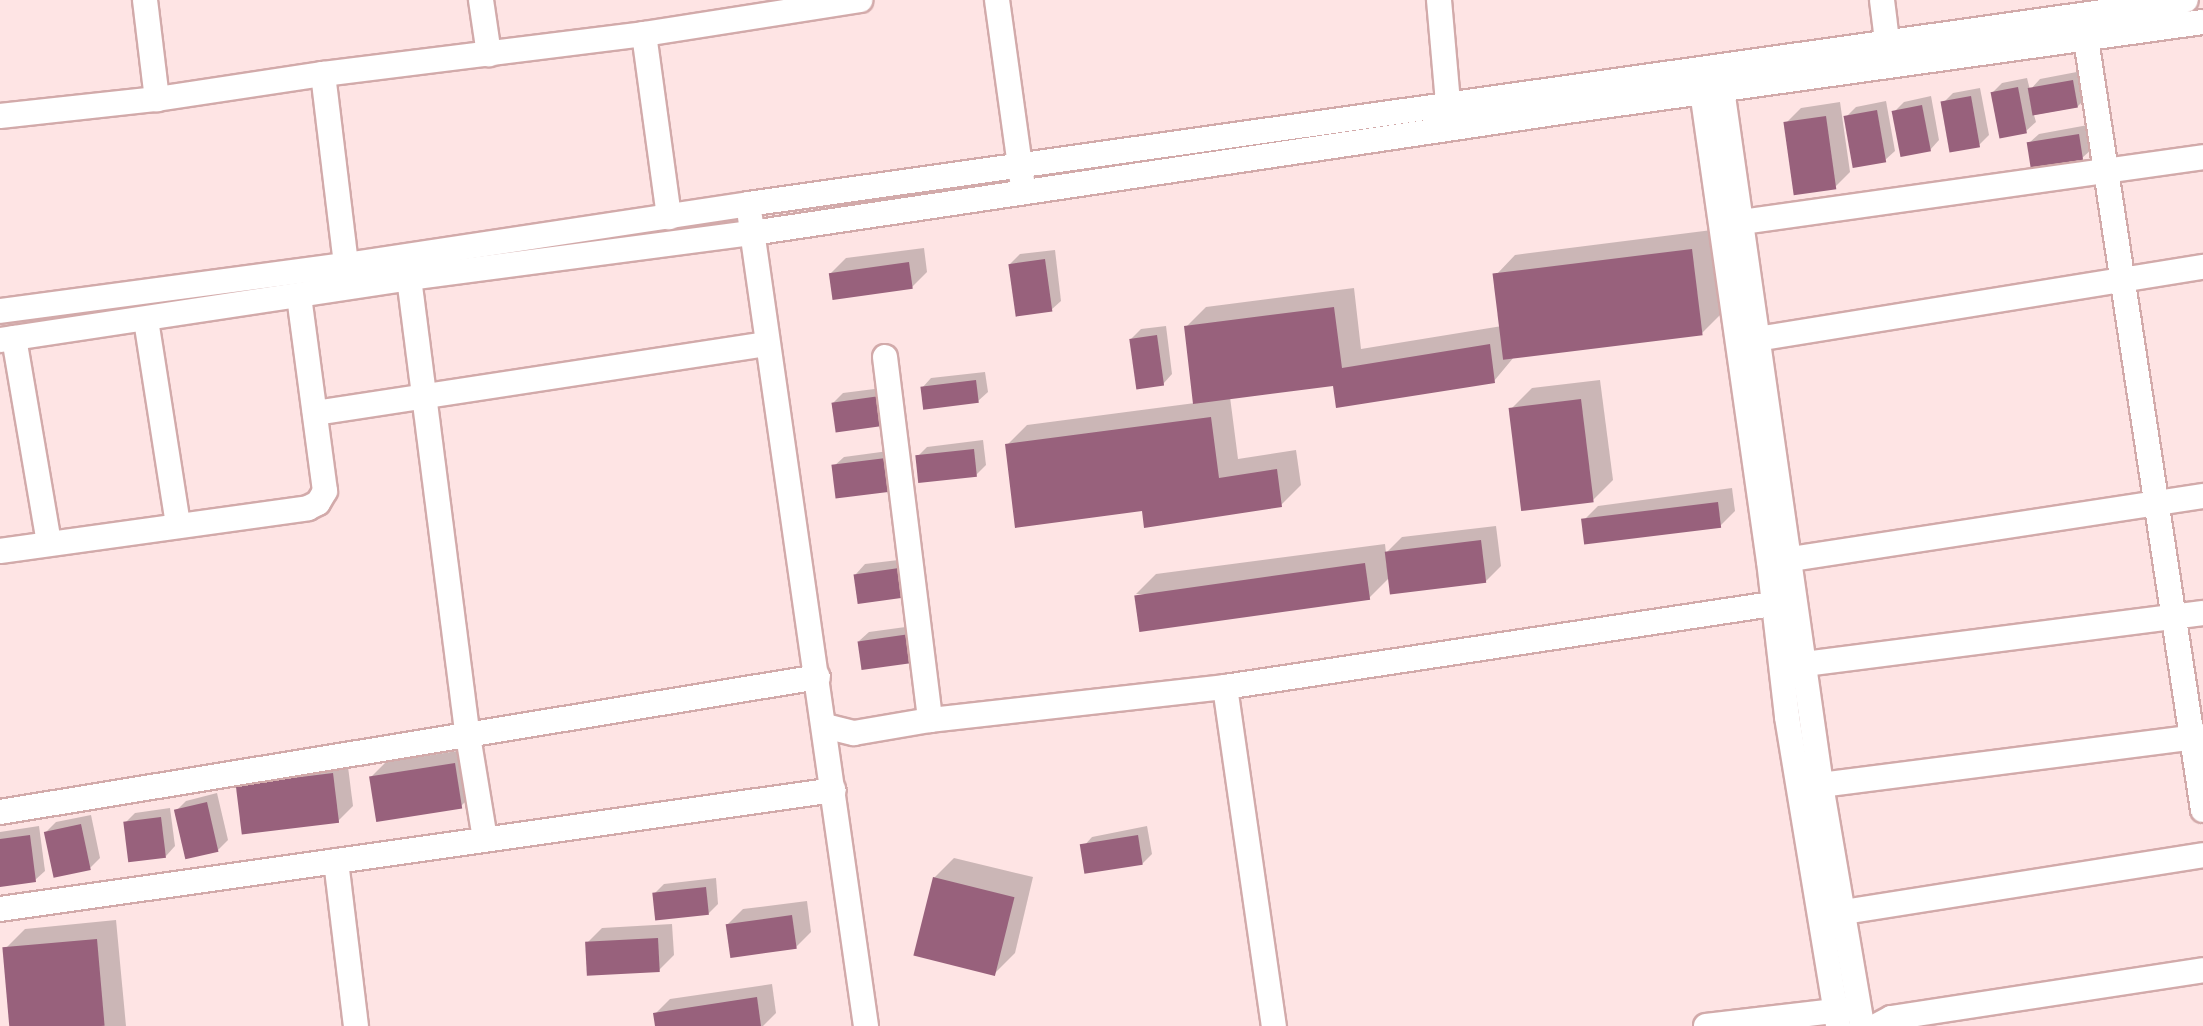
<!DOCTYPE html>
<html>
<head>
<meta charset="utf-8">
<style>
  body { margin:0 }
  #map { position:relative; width:2203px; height:1026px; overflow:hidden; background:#fee4e4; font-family:Commissioner,sans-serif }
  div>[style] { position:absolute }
  .shadow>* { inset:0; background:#0003 }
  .building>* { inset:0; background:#98617c; transform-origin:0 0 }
  .roads { filter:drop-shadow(2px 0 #d2aaaa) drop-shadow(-2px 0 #d2aaaa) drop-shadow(0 2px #d2aaaa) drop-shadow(0 -2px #d2aaaa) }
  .minor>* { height:24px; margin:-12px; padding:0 12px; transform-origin:12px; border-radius:12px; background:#fff }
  span { translate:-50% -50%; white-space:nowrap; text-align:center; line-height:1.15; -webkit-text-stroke:8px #f9f9f9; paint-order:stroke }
</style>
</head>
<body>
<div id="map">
  <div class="shadow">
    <i style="clip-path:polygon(2082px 71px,2087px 97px,2077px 107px,2034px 115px,2036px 122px,2026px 131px,1992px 93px,2002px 83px,2027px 78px,2030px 90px,2040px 79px)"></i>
    <i style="clip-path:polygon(1980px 88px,1989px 135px,1979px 145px,1943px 103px,1953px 93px)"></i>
    <i style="clip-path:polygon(1931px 96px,1939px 140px,1930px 150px,1894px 112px,1904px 102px)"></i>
    <i style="clip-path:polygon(1886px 101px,1895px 151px,1885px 160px,1846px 117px,1856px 107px)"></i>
    <i style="clip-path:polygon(1840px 102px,1850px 172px,1835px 187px,1786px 123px,1801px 108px)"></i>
    <i style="clip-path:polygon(2088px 125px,2092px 149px,2082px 158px,2029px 143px,2039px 134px)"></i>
    <i style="clip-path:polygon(1712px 230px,1722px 313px,1702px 333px,1514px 357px,1494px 381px,1334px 384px,1230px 397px,1238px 459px,1296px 450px,1301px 485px,1281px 505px,1144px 509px,1007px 445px,1027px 425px,1195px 403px,1186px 327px,1206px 307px,1354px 288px,1361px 349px,1502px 326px,1496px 275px,1515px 255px)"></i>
    <i style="clip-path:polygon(924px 248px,927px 272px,912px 287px,831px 273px,846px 258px)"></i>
    <i style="clip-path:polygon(1055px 250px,1061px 301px,1051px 310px,1010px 264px,1020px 254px)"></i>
    <i style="clip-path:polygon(1166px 326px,1172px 374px,1163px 384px,1131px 339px,1141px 329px)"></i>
    <i style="clip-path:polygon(985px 372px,988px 392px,978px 401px,922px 388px,931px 378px)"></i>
    <i style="clip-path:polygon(1600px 380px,1613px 480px,1593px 500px,1512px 408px,1532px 388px)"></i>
    <i style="clip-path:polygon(890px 387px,837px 430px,833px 403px,843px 393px)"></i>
    <i style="clip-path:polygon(983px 440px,986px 465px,976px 475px,917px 457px,927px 447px)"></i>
    <i style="clip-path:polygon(896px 450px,890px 490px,834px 466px,844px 457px)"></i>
    <i style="clip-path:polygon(1732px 488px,1735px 511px,1720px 526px,1583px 521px,1598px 506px)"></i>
    <i style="clip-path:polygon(1496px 526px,1501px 566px,1486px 581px,1390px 577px,1369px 598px,1136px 594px,1156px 574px,1385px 544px,1386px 553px,1402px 537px)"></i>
    <i style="clip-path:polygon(915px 558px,918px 585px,856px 574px,865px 564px)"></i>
    <i style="clip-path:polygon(920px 625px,922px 651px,859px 641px,869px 632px)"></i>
    <i style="clip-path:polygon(470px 749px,476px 791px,461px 806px,371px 777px,386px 762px)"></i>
    <i style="clip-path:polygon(347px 759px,353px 806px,338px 821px,238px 786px,253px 771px)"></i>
    <i style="clip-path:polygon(217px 793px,228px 840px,218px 850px,176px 811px,186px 801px)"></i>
    <i style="clip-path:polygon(170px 808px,175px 846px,166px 856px,125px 823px,135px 813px)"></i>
    <i style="clip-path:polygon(91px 815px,100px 858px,90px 868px,46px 832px,56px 822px)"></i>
    <i style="clip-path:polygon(39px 826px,45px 871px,35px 880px,0 885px,0 832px)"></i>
    <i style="clip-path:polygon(1147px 826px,1152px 854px,1142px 864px,1083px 847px,1092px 837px)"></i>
    <i style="clip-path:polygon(954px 858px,1033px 877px,1015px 953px,995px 973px,934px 878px)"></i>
    <i style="clip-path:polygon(716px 878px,718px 904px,709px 913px,654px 894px,664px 884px)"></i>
    <i style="clip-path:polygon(807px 901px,811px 932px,796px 947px,728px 924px,743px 909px)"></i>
    <i style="clip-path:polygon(116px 920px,126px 1026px,12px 1026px,5px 949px,25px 929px)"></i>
    <i style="clip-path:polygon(672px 924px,674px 955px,659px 970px,587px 943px,602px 928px)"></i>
    <i style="clip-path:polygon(772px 984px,776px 1013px,763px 1026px,657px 1026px,655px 1014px,670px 999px)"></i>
  </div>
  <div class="building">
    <i style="left:2073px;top:80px;width:28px;height:46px;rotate:80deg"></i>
    <i style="left:2018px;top:87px;width:47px;height:28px;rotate:79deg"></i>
    <i style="left:1971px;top:96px;width:52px;height:31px;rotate:80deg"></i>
    <i style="left:1922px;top:105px;width:47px;height:31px;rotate:79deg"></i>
    <i style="left:1877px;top:110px;width:53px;height:34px;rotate:80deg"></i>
    <i style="left:1826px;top:116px;width:74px;height:43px;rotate:82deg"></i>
    <i style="left:2079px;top:134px;width:26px;height:53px;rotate:81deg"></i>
    <i style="left:1692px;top:249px;width:87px;height:201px;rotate:83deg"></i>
    <i style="left:1045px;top:259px;width:53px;height:37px;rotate:82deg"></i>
    <i style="left:909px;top:262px;width:27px;height:81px;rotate:82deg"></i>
    <i style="clip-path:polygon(1334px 307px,1342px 368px,1490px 344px,1495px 383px,1336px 408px,1333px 386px,1193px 404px,1184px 326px)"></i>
    <i style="left:1157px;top:335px;width:51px;height:28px;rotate:82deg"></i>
    <i style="left:976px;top:380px;width:23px;height:56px;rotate:83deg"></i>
    <i style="left:880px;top:396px;width:30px;height:49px;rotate:82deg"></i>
    <i style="left:1581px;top:399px;width:104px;height:73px;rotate:83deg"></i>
    <i style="clip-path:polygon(1211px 417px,1219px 478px,1277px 469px,1282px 507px,1144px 528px,1142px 511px,1015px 528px,1005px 444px)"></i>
    <i style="left:974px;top:449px;width:28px;height:59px;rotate:84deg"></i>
    <i style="left:886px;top:458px;width:34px;height:55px;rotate:83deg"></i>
    <i style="left:1718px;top:502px;width:26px;height:138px;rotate:83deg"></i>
    <i style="left:1481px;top:540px;width:43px;height:97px;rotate:83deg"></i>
    <i style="left:1365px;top:563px;width:37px;height:233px;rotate:82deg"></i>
    <i style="left:906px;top:567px;width:30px;height:53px;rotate:82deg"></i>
    <i style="left:910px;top:634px;width:29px;height:53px;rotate:82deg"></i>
    <i style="left:455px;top:763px;width:46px;height:87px;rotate:81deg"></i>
    <i style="left:333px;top:773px;width:50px;height:98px;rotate:83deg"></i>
    <i style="left:207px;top:802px;width:51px;height:34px;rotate:77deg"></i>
    <i style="left:161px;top:817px;width:41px;height:38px;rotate:83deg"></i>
    <i style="left:81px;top:824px;width:47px;height:38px;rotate:78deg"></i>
    <i style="clip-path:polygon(30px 835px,36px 882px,0 887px,0 839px)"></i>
    <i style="left:1138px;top:835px;width:30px;height:59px;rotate:81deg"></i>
    <i style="left:933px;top:877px;width:84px;height:81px;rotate:14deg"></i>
    <i style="left:706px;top:887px;width:28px;height:54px;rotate:84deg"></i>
    <i style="left:792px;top:915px;width:34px;height:67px;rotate:82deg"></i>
    <i style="left:658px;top:938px;width:34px;height:73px;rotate:87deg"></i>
    <i style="left:97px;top:939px;width:87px;height:95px;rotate:85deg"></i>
    <i style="clip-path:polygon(757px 997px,761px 1026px,655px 1026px,653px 1013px)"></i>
  </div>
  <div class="roads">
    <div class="minor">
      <i style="left:145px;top:0;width:100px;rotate:83.1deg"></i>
      <i style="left:481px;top:0;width:55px;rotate:81.6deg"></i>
      <i style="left:997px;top:0;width:182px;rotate:82.1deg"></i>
      <i style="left:1439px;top:0;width:103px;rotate:85deg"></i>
      <i style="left:1882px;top:0;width:41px;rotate:83deg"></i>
      <i style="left:2084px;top:26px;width:793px;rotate:81.37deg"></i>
      <i style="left:644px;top:34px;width:185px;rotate:82.2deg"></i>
      <i style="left:323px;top:74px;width:192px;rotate:83.1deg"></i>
      <i style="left:1720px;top:75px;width:717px;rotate:81.9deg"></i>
      <i style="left:1821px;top:785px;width:244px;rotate:80.3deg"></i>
      <i style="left:1700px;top:77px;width:489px;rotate:81.9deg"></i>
      <i style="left:1769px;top:561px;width:157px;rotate:83.4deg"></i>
      <i style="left:1787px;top:717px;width:313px;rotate:80.6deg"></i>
      <i style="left:0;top:116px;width:158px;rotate:-6.2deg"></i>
      <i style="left:157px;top:99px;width:168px;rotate:-8.6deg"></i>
      <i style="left:323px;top:74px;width:323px;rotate:-7.1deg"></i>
      <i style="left:644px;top:34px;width:219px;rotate:-8.9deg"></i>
      <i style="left:750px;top:217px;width:817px;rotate:81.84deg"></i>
      <i style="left:1742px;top:222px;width:466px;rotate:-8deg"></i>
      <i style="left:409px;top:278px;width:462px;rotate:82.7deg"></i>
      <i style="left:468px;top:736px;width:104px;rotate:80.6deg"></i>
      <i style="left:0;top:311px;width:349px;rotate:-7.6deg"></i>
      <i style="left:346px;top:265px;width:407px;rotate:-8.6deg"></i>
      <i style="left:748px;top:204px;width:1452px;rotate:-8.07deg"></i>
      <i style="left:146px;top:320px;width:206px;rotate:81.1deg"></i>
      <i style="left:14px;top:338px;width:208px;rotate:80.3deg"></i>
      <i style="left:1757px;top:339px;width:452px;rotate:-9.2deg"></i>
      <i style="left:0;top:340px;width:414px;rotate:-8.6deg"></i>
      <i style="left:409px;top:278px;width:346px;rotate:-7.5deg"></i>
      <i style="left:752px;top:233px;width:824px;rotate:-8.51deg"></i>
      <i style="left:1567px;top:111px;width:642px;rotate:-7.97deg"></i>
      <i style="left:885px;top:357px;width:366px;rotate:82.9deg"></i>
      <i style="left:315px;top:413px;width:457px;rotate:-8.7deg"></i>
      <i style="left:0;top:551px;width:311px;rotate:-7.9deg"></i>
      <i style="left:308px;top:508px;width:11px;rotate:-27deg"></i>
      <i style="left:318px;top:503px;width:14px;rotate:-60deg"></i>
      <i style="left:325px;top:491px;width:197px;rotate:-97.6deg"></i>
      <i style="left:1791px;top:559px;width:417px;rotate:-8.7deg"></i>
      <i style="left:1805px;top:664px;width:401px;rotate:-7.3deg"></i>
      <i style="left:1225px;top:687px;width:343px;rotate:81.8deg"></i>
      <i style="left:825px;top:726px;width:30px;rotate:14deg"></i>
      <i style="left:854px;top:733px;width:77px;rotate:-9.7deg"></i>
      <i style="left:930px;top:720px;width:297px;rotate:-6.4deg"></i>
      <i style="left:1225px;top:687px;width:553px;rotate:-8.63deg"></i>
      <i style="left:1821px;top:785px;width:385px;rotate:-7.3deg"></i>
      <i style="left:0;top:812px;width:829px;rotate:-9.37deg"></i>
      <i style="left:336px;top:861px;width:166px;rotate:83.1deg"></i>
      <i style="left:0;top:909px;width:842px;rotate:-8.12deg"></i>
      <i style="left:1844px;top:912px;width:363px;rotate:-9deg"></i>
      <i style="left:1706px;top:1026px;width:145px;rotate:-6.7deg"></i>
      <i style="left:1876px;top:1026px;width:17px;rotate:-28deg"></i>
      <i style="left:1891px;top:1018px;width:316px;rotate:-8.7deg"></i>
    </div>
  </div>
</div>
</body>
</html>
